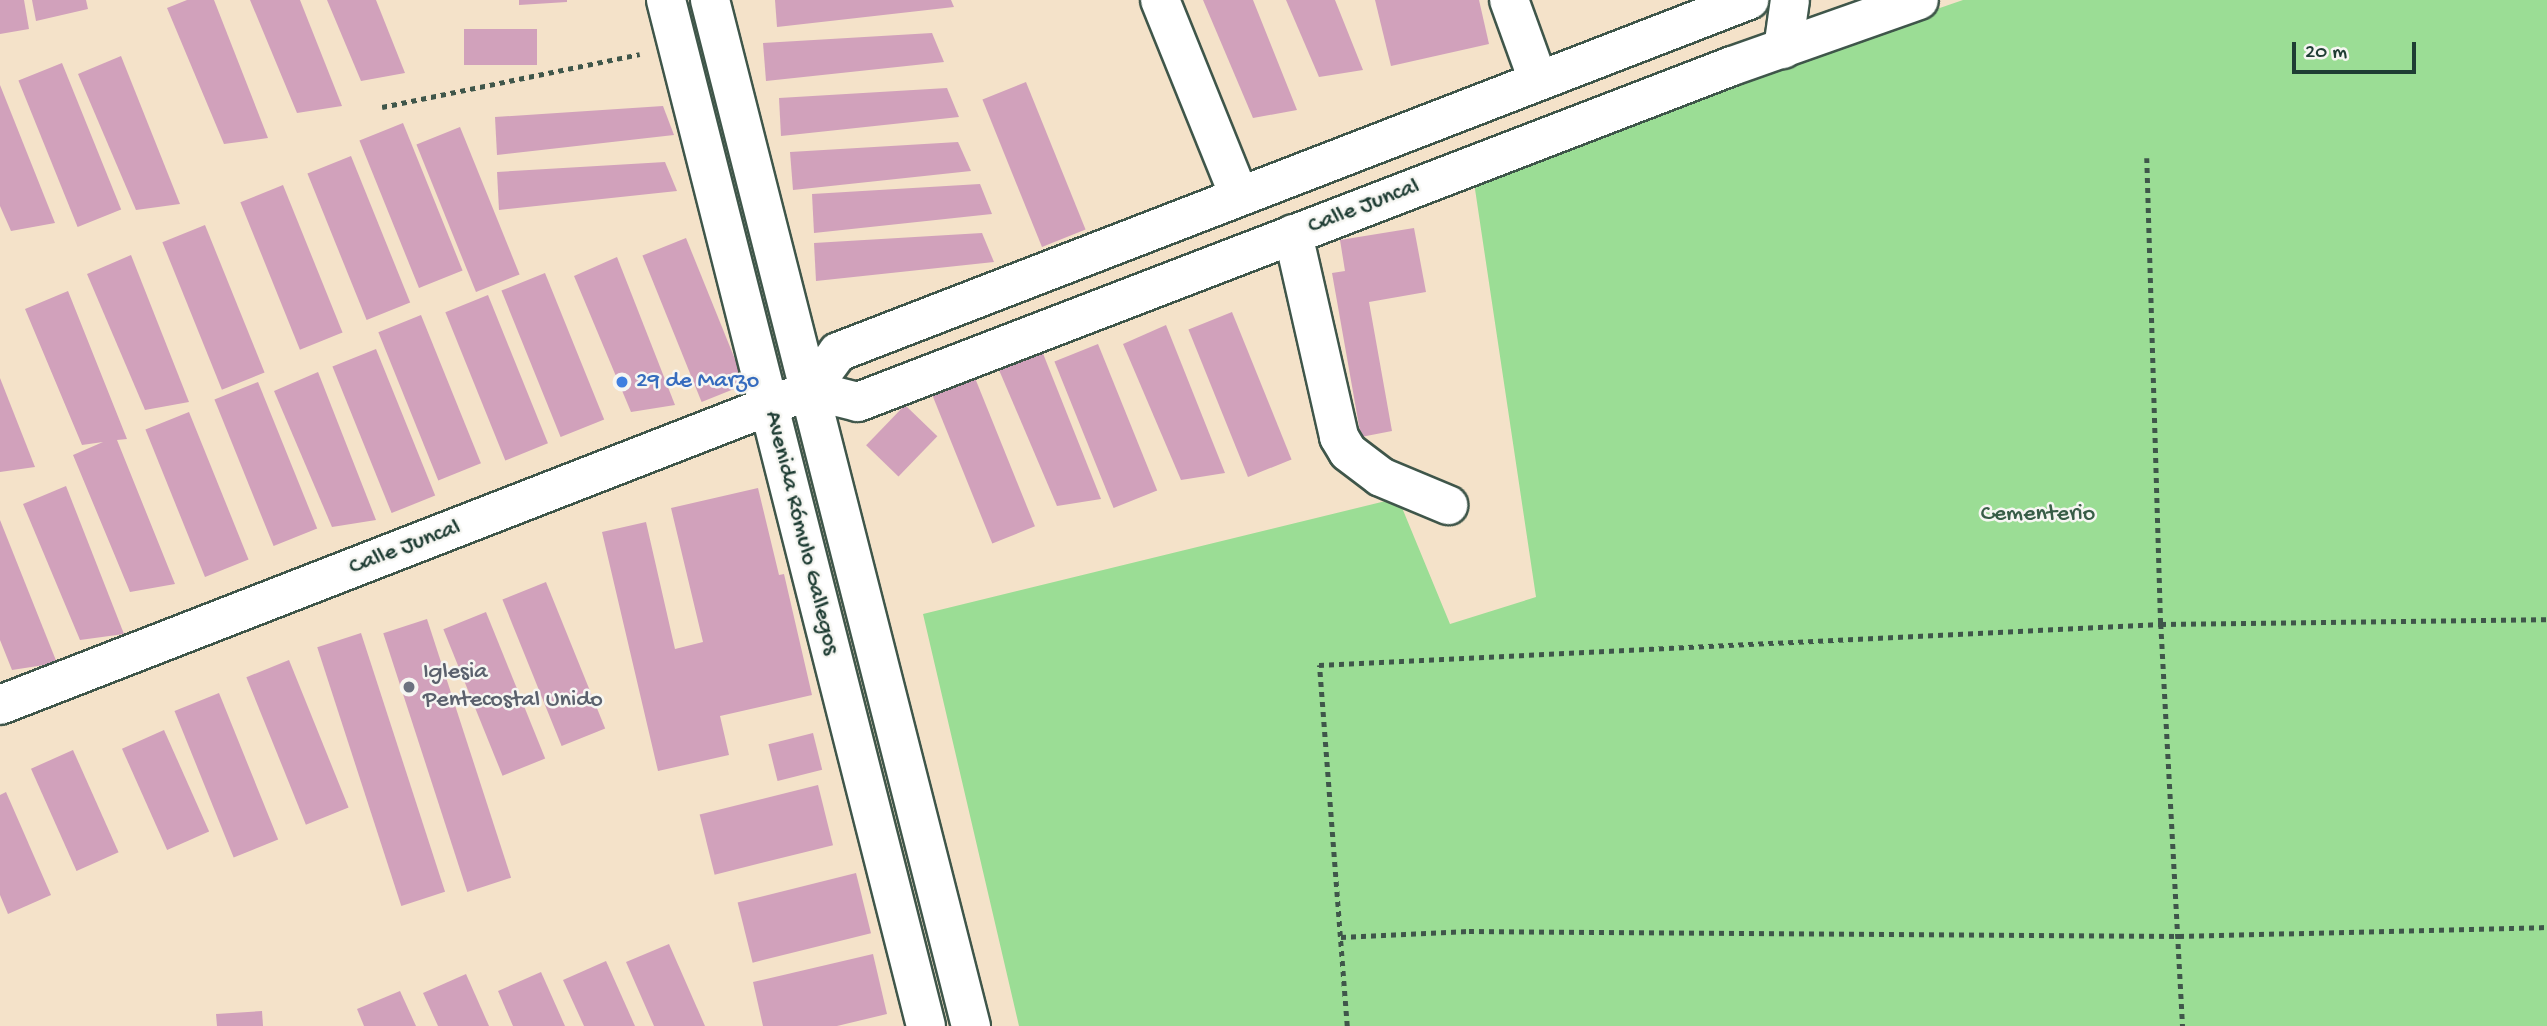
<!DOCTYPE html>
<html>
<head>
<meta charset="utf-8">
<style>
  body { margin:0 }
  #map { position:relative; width:2547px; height:1026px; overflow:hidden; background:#f4e2c9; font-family:"Gochi Hand",sans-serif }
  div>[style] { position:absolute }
  .green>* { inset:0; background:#9bdd95 }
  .building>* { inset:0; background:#d1a1bb; transform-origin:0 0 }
  .path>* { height:4.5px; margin-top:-2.25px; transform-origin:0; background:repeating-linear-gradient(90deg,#3f564a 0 5px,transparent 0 10px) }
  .roads { filter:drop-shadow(2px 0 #3f564a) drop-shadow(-2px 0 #3f564a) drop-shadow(0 2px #3f564a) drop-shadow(0 -2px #3f564a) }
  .minor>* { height:38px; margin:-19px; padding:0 19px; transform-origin:19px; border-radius:19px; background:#fff }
  .dots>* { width:19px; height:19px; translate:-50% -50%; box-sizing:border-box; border:4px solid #f6f6f2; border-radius:50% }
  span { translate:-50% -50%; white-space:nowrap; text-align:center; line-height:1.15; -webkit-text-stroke:5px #f6f6f2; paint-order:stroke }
  .street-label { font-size:24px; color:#1f3d34 }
  .shop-label { font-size:24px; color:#366cbe }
  .left { translate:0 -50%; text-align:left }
  .park-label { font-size:24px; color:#385d47 }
  .worship-label { font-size:24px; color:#5b616d }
  .scale { position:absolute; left:2292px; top:42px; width:124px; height:32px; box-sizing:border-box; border:4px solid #1f3d34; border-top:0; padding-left:9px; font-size:21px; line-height:24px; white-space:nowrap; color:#1f3d34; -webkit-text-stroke:5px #f6f6f2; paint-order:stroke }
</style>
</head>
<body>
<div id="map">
  <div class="green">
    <i style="clip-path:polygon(1963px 0,2547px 0,2547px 1026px,1019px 1026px,923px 614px,1398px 498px,1450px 624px,1536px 597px,1472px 169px)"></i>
  </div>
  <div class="building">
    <i style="clip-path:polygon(0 0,24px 0,29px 29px,0 34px)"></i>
    <i style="clip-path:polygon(32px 0,86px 0,88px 9px,36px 21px)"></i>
    <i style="clip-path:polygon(187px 0,214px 0,268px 138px,224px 144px,167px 8px)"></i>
    <i style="clip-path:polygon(250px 0,300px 0,342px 106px,297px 113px)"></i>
    <i style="clip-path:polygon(327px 0,376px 0,405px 73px,361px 81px)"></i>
    <i style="clip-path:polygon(519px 0,567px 0,567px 2px,519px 5px)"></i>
    <i style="clip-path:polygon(775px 0,951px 0,954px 7px,777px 27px)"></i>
    <i style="clip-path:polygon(1203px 0,1253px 0,1297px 110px,1253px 118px)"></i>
    <i style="clip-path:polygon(1286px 0,1335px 0,1363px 70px,1319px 77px)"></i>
    <i style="clip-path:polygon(1375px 0,1479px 0,1489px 44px,1391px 66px)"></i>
    <i style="left:537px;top:29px;width:36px;height:73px;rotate:90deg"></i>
    <i style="clip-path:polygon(932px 33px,944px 62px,766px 81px,763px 43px)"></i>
    <i style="clip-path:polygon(121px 56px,180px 204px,136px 210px,78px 74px)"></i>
    <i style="left:62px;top:63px;width:158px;height:47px;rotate:68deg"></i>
    <i style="left:1026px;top:82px;width:159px;height:47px;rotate:68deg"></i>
    <i style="clip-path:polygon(0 85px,55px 223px,11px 231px,0 206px)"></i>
    <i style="clip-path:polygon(947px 88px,959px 117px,781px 136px,779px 98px)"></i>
    <i style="clip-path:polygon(663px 106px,674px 135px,497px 155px,495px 117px)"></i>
    <i style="left:403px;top:123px;width:159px;height:47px;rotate:68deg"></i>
    <i style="left:460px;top:127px;width:159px;height:47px;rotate:68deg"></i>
    <i style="clip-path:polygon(958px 142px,971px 171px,793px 190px,790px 152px)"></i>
    <i style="left:351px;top:156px;width:158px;height:47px;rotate:68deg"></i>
    <i style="clip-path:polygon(665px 162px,677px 191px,499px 210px,497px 172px)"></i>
    <i style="clip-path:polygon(980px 184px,992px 214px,814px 233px,812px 194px)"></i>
    <i style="left:283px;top:185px;width:159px;height:46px;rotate:68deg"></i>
    <i style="left:205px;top:225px;width:159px;height:46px;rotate:68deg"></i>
    <i style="clip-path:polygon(1414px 228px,1426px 292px,1369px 302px,1392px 431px,1361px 437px,1332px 273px,1345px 271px,1340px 240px)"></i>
    <i style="clip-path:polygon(982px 233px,994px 262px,816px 281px,814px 243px)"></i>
    <i style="left:686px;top:238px;width:158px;height:47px;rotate:68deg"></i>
    <i style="clip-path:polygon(131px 255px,189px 402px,145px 410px,87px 274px)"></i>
    <i style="clip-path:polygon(617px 257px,675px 405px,631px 412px,574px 276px)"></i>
    <i style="left:545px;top:273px;width:158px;height:47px;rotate:68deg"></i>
    <i style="clip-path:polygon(68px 291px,127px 439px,117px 440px,175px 584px,130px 592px,73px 455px,103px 442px,82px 445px,25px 309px)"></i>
    <i style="left:488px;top:295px;width:160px;height:46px;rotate:68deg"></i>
    <i style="left:1232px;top:312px;width:159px;height:47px;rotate:68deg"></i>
    <i style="left:421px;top:315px;width:160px;height:46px;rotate:68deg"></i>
    <i style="clip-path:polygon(1166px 325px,1225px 473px,1181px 480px,1123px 344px)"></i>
    <i style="left:1098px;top:344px;width:158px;height:47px;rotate:68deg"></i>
    <i style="left:376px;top:349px;width:158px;height:47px;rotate:68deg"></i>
    <i style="clip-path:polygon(1042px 351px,1101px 499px,1057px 506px,999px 370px)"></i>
    <i style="clip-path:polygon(318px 372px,376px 520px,332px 527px,274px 391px)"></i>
    <i style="clip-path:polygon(0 378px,35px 467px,0 472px)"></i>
    <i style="left:975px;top:378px;width:160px;height:46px;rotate:68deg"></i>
    <i style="left:258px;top:382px;width:158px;height:47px;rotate:68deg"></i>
    <i style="left:905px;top:405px;width:45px;height:56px;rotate:44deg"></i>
    <i style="left:189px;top:412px;width:159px;height:47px;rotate:68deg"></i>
    <i style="clip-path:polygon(66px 486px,124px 634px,80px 640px,23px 504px)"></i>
    <i style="clip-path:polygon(758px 488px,779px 575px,784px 574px,812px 695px,720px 716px,729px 755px,658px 771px,602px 532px,646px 522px,675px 649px,703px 642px,671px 508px)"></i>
    <i style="clip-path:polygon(0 520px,57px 663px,12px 670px,0 640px)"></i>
    <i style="left:546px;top:582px;width:158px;height:47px;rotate:68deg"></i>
    <i style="left:486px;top:612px;width:158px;height:46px;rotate:68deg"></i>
    <i style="left:427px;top:619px;width:272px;height:46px;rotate:72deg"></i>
    <i style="left:361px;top:633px;width:272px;height:46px;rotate:72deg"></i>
    <i style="left:289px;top:660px;width:159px;height:46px;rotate:68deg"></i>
    <i style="left:219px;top:693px;width:158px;height:48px;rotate:68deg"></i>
    <i style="left:164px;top:730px;width:111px;height:46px;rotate:66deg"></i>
    <i style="left:813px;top:733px;width:38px;height:46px;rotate:76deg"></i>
    <i style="left:73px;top:750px;width:112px;height:46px;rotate:66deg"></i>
    <i style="left:818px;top:785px;width:62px;height:122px;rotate:76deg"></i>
    <i style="clip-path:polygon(6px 792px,51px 895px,8px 914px,0 895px,0 795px)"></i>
    <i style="left:856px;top:873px;width:62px;height:122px;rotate:76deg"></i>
    <i style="clip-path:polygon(669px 944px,705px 1026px,654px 1026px,626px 962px)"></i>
    <i style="clip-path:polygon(873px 954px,887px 1014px,837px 1026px,763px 1026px,753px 982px)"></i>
    <i style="clip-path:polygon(606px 961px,635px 1026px,584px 1026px,563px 980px)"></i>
    <i style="clip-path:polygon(541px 972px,565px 1026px,513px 1026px,498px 991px)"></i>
    <i style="clip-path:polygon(466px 974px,489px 1026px,438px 1026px,423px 993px)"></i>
    <i style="clip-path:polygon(400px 991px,416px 1026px,364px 1026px,357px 1009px)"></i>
    <i style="clip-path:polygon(262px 1011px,263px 1026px,217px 1026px,216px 1014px)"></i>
  </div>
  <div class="path">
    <i style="left:382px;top:107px;width:263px;rotate:-11.6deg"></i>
    <i style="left:2147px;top:158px;width:466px;rotate:88.3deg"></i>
    <i style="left:2161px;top:624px;width:403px;rotate:86.9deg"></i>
    <i style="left:1341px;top:937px;width:128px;rotate:-2.7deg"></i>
    <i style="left:1469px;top:931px;width:710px;rotate:0.4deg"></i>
    <i style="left:2179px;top:936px;width:368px;rotate:-1.4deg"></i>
    <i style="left:1347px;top:1026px;width:362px;rotate:-94.4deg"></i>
    <i style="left:1319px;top:665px;width:843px;rotate:-2.79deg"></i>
    <i style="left:2161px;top:624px;width:386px;rotate:-0.7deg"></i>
  </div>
  <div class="roads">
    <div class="minor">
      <i style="left:666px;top:0;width:1058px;rotate:75.78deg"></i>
      <i style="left:710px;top:0;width:1059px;rotate:75.73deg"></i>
      <i style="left:1160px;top:0;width:211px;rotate:68deg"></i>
      <i style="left:1509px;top:0;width:85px;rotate:70.1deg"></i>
      <i style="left:1783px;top:49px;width:49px;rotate:-81.9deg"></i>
      <i style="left:1293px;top:234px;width:208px;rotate:77.2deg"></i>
      <i style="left:1339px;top:437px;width:17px;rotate:59deg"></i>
      <i style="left:1348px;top:452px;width:41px;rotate:37.1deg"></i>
      <i style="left:1381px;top:477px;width:73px;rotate:22.7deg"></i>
      <i style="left:810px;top:390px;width:49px;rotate:14deg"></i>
      <i style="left:858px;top:402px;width:936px;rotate:-21.03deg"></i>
      <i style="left:1732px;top:66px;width:198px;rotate:-19.4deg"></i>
      <i style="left:0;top:705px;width:869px;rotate:-21.25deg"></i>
      <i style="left:810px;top:390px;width:47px;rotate:-53.6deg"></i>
      <i style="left:838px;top:352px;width:977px;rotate:-21.13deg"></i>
    </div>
  </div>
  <div class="dots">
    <i style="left:622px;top:382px;background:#3f7fe0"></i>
    <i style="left:409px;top:687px;background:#6b7280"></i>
  </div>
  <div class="street-label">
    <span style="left:1364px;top:207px;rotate:-21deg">Calle Juncal</span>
    <span style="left:801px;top:533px;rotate:76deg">Avenida Rómulo Gallegos</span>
    <span style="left:405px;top:548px;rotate:-21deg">Calle Juncal</span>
  </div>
  <div class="shop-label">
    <span class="left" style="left:636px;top:382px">29 de Marzo</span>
  </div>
  <div class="park-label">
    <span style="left:2038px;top:515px">Cementerio</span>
  </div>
  <div class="worship-label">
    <span class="left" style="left:423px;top:687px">Iglesia<br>Pentecostal Unido</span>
  </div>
  <div class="scale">20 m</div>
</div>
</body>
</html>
